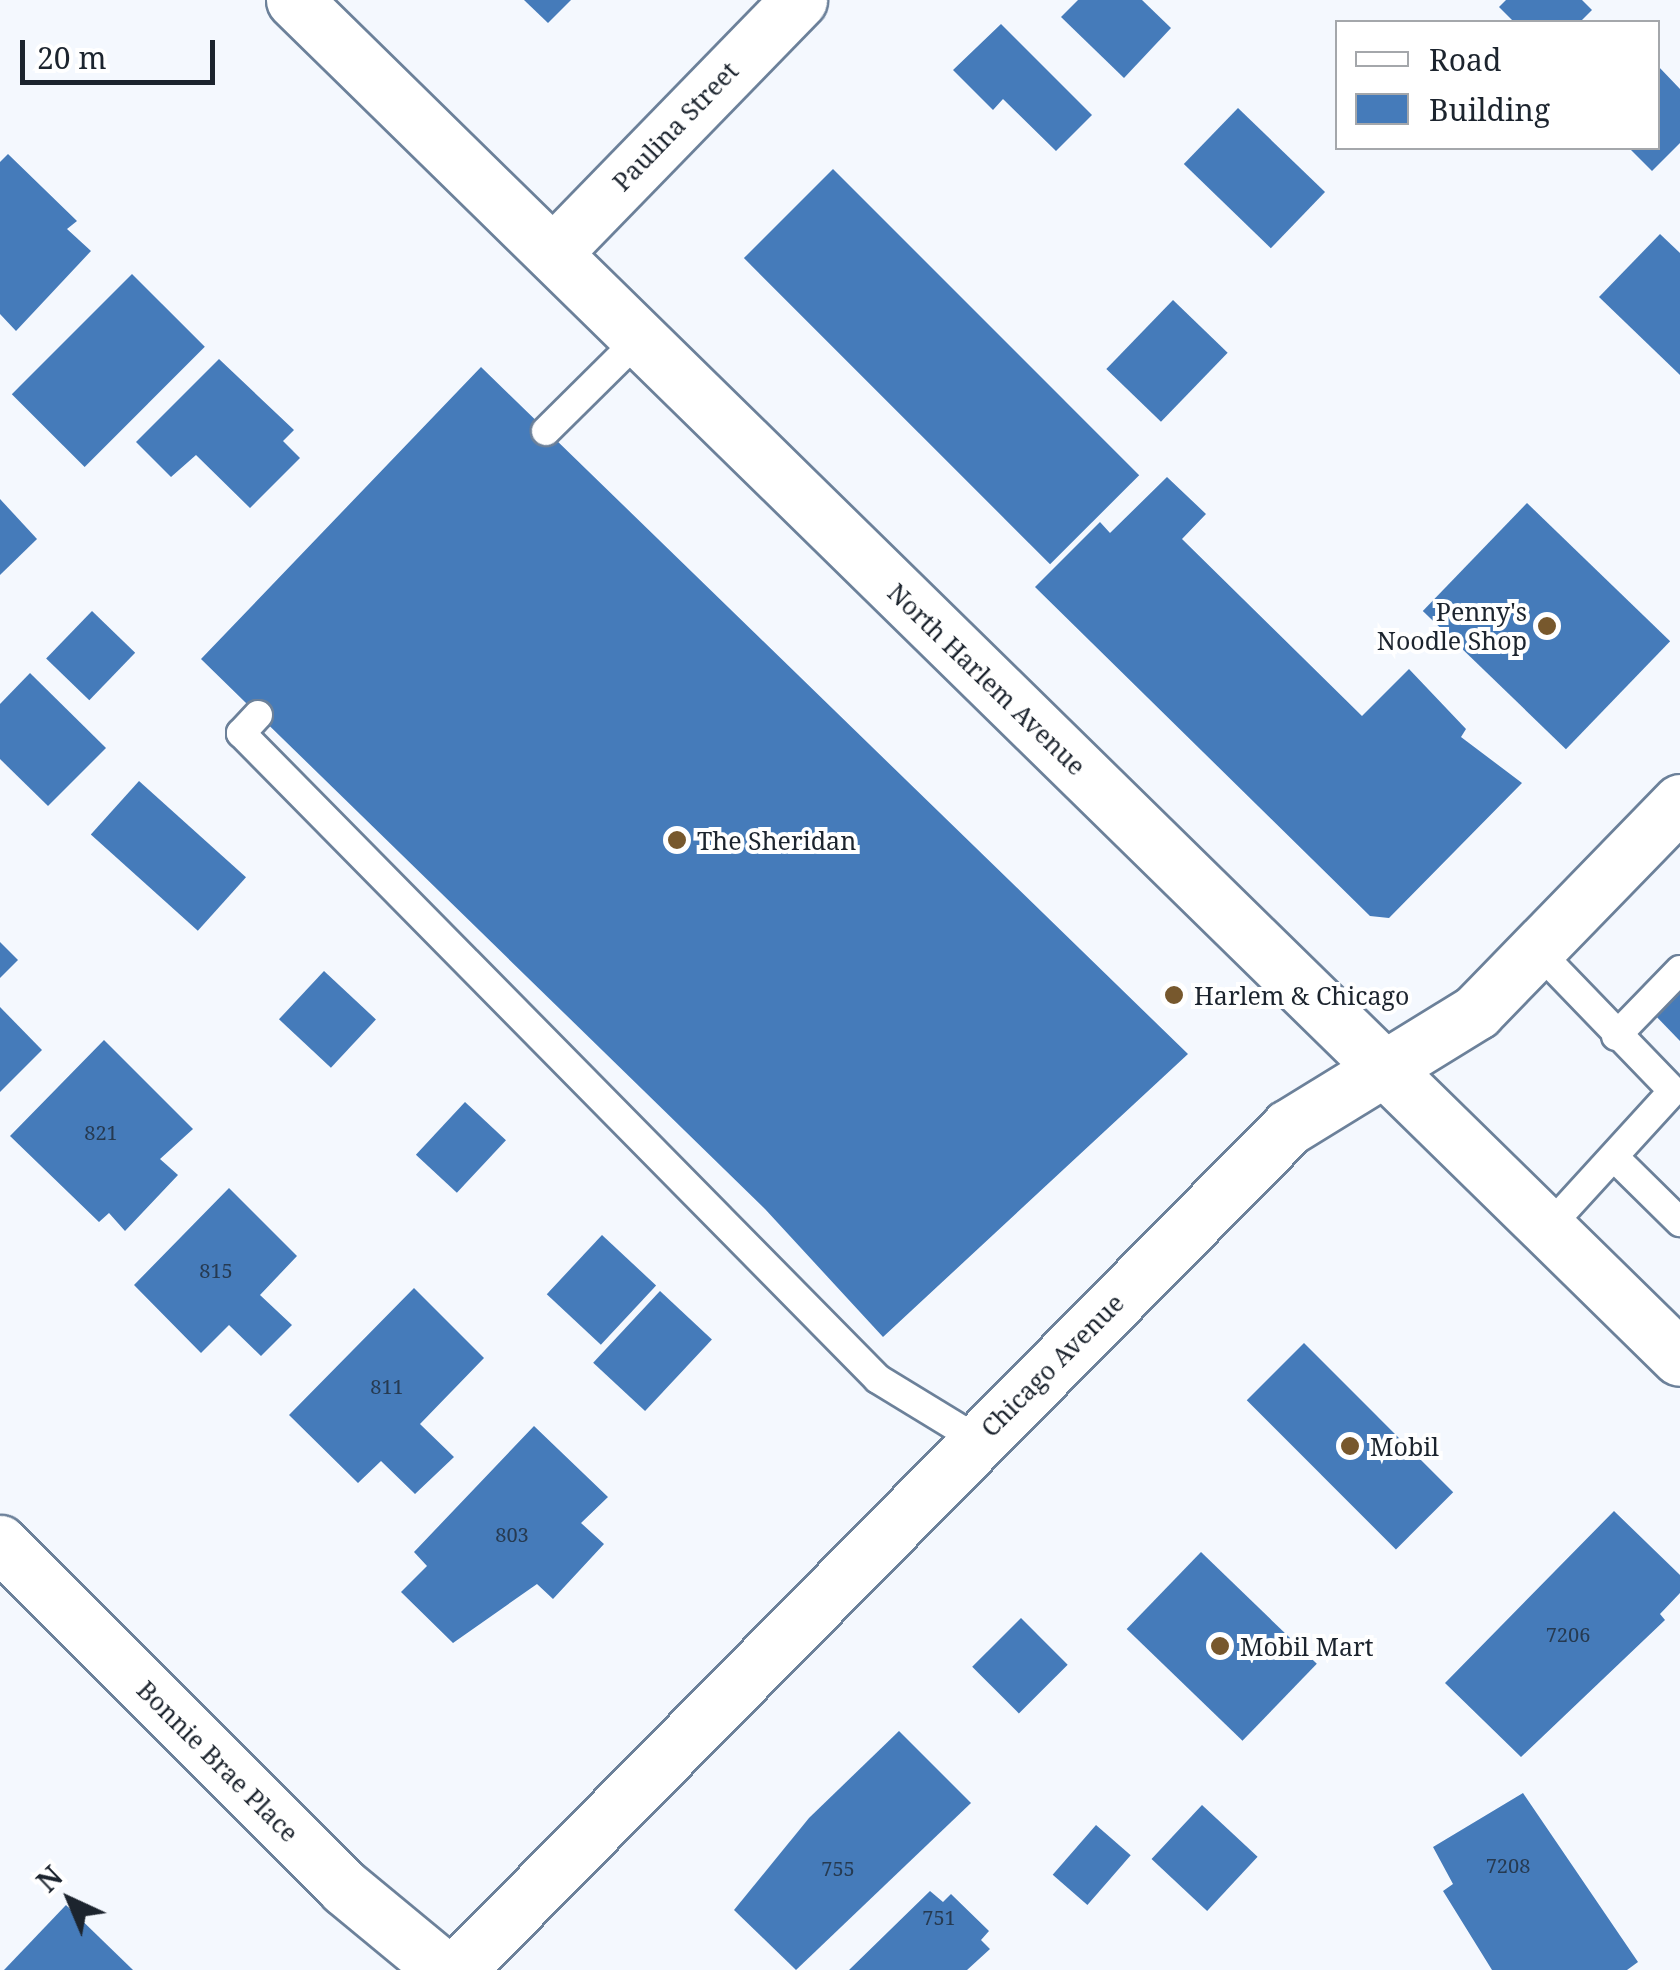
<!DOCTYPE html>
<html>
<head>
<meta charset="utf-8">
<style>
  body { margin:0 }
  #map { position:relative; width:1680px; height:1970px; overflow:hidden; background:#f4f8fe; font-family:"Noto Serif",serif }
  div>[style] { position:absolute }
  .building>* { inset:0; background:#457bba; transform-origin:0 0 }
  .roads { filter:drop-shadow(2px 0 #6c819a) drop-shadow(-2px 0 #6c819a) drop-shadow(0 2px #6c819a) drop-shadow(0 -2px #6c819a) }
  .lane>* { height:28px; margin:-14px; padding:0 14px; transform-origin:14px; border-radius:14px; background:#fff }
  .street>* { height:55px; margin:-27.5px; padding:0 27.5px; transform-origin:27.5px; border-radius:27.5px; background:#fff }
  .secondary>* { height:55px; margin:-27.5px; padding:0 27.5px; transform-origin:27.5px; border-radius:27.5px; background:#fff }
  .primary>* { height:55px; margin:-27.5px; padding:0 27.5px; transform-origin:27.5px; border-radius:27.5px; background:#fff }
  .dots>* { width:28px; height:28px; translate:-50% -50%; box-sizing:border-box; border:5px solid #fff; border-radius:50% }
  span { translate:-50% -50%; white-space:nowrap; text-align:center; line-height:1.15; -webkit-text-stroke:8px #fff; paint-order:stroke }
  .number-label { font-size:20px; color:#263a51 }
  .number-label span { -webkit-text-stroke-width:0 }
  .street-label { font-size:25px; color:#1c242e }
  .poi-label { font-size:25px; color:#1c242e }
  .right { translate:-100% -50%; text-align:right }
  .left { translate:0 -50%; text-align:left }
  .legend { position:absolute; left:1335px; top:20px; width:325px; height:130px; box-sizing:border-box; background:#fff; border:2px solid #a4a7ab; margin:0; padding:12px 18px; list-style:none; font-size:30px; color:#1c242e }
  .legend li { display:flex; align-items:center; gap:20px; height:50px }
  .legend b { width:50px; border:2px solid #a4a7ab }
  .north { position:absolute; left:20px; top:1850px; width:100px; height:100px; -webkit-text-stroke:8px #fff; paint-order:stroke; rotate:316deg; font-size:28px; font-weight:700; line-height:40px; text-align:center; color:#1c242e }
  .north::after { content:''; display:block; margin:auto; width:35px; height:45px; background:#1c242e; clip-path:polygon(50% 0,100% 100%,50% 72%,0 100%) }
  .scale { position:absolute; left:20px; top:40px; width:195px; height:45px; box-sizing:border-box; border:5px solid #1c242e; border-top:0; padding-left:12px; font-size:30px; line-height:35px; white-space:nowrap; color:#1c242e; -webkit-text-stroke:8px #fff; paint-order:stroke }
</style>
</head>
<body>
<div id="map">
  <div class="building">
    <i style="clip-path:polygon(524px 0,571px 0,548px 23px)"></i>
    <i style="clip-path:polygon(1078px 0,1142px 0,1171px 28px,1124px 78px,1061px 17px)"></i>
    <i style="clip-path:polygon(1506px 0,1582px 0,1592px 10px,1580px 22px,1514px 22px,1499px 7px)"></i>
    <i style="clip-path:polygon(1001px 24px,1092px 115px,1056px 151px,1003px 99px,993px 110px,953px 70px)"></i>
    <i style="clip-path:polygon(1658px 66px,1680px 89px,1680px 143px,1652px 171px,1629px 148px,1658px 148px)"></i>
    <i style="left:1238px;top:108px;width:121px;height:78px;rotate:44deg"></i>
    <i style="clip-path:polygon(8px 154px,77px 221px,67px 229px,91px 251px,16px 331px,0 314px,0 162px)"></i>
    <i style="left:833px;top:169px;width:433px;height:126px;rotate:45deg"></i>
    <i style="clip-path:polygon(1660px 234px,1680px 253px,1680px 375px,1599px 297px)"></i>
    <i style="left:132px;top:274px;width:103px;height:170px;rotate:45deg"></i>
    <i style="left:1173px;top:300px;width:76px;height:96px;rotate:44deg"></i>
    <i style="clip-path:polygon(219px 359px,294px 430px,283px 441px,300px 458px,250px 508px,196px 455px,171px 477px,136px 442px)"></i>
    <i style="clip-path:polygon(481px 367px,1188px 1054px,883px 1337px,765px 1209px,201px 659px)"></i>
    <i style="clip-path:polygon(1167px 477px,1206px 514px,1182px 539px,1362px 716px,1409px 669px,1466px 729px,1461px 737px,1522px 783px,1389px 918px,1370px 916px,1035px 587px,1100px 522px,1110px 533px)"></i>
    <i style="clip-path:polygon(0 499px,37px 539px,0 575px)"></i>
    <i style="left:1527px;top:503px;width:199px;height:150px;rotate:44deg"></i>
    <i style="left:92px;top:611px;width:60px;height:66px;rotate:44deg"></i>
    <i style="clip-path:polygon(30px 673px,106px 748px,48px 806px,0 759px,0 704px)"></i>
    <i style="left:139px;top:781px;width:144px;height:72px;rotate:42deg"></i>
    <i style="clip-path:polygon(0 942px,18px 960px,0 978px)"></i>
    <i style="left:324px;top:971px;width:71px;height:66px;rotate:43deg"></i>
    <i style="clip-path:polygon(1680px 981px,1680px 1041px,1650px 1010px)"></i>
    <i style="clip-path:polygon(0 1007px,42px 1050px,0 1092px)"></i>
    <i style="clip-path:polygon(104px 1040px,193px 1129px,160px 1159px,178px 1175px,125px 1231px,109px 1213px,99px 1222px,10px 1136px)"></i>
    <i style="left:465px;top:1102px;width:56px;height:72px;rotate:43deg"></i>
    <i style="clip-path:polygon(229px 1188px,297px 1256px,260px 1295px,292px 1325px,261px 1356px,229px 1325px,201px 1353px,134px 1285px)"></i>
    <i style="left:602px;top:1235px;width:74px;height:81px;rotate:43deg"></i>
    <i style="clip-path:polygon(414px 1288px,484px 1358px,420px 1424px,454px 1457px,415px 1494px,381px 1461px,358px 1483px,289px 1415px)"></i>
    <i style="left:660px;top:1291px;width:71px;height:98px;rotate:43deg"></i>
    <i style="left:1304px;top:1343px;width:211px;height:81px;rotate:45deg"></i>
    <i style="clip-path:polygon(534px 1426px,608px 1497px,581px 1523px,604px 1544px,553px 1599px,537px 1584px,453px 1643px,401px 1592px,427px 1566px,414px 1552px)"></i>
    <i style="clip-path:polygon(1614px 1511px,1680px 1575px,1680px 1593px,1660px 1614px,1665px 1620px,1521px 1757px,1445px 1683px)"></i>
    <i style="left:1201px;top:1552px;width:161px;height:107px;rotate:44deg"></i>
    <i style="left:1021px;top:1618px;width:66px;height:69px;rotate:45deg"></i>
    <i style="clip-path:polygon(899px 1731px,971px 1803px,796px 1970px,734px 1910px,809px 1818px)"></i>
    <i style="clip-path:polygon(1523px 1793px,1638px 1962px,1627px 1970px,1492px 1970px,1443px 1891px,1453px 1884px,1433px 1847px)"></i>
    <i style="left:1202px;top:1805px;width:76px;height:74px;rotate:43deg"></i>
    <i style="left:1096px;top:1825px;width:46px;height:66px;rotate:41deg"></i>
    <i style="clip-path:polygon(930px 1891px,943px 1902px,951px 1894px,989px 1931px,981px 1940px,990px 1949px,967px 1970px,849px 1970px)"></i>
    <i style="clip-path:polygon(66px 1905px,133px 1970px,4px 1970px)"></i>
  </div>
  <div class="roads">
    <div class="lane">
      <i style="left:546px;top:431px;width:132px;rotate:-44.7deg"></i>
      <i style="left:258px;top:715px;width:25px;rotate:133deg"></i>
      <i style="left:241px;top:733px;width:907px;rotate:45.4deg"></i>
      <i style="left:878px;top:1379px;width:117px;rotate:31.4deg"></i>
      <i style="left:1536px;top:949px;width:197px;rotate:46deg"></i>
      <i style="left:1673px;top:1091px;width:185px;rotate:132.4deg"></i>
      <i style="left:1616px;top:1036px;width:92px;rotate:-45.9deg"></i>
      <i style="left:1614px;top:1157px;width:93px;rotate:44.6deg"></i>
    </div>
    <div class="street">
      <i style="left:553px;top:253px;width:353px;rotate:-45.8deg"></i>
      <i style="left:0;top:1543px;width:488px;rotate:45deg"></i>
      <i style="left:345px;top:1888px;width:129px;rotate:39.6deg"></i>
    </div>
    <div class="secondary">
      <i style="left:457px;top:1970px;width:1184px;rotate:-45.38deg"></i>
      <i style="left:1289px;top:1127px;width:220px;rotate:-31.6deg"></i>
      <i style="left:1476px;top:1012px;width:293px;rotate:-45.8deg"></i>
    </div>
    <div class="primary">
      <i style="left:294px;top:0;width:1940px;rotate:44.42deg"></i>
    </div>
  </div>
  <div class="dots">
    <i style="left:1547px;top:626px;background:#77582d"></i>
    <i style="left:677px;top:840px;background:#77582d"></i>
    <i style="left:1174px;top:995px;background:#77582d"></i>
    <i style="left:1350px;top:1446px;background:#77582d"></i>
    <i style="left:1220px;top:1646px;background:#77582d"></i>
  </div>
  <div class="number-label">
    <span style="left:101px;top:1132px">821</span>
    <span style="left:216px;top:1270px">815</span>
    <span style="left:387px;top:1386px">811</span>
    <span style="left:512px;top:1534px">803</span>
    <span style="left:1568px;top:1634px">7206</span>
    <span style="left:1508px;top:1865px">7208</span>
    <span style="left:838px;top:1868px">755</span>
    <span style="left:939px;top:1917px">751</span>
  </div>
  <div class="street-label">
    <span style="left:675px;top:126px;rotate:-46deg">Paulina Street</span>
    <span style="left:987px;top:679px;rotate:44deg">North Harlem Avenue</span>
    <span style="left:1052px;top:1365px;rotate:-45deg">Chicago Avenue</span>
    <span style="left:218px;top:1761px;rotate:45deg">Bonnie Brae Place</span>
  </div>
  <div class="poi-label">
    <span class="right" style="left:1527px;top:626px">Penny's<br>Noodle Shop</span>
    <span class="left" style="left:697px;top:840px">The Sheridan</span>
    <span class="left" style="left:1194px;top:995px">Harlem &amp; Chicago</span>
    <span class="left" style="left:1370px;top:1446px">Mobil</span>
    <span class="left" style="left:1240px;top:1646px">Mobil Mart</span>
  </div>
  <ul class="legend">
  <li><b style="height:12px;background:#fff"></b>Road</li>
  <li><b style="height:28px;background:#457bba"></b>Building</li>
  </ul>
  <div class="north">N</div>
  <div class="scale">20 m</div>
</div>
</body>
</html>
